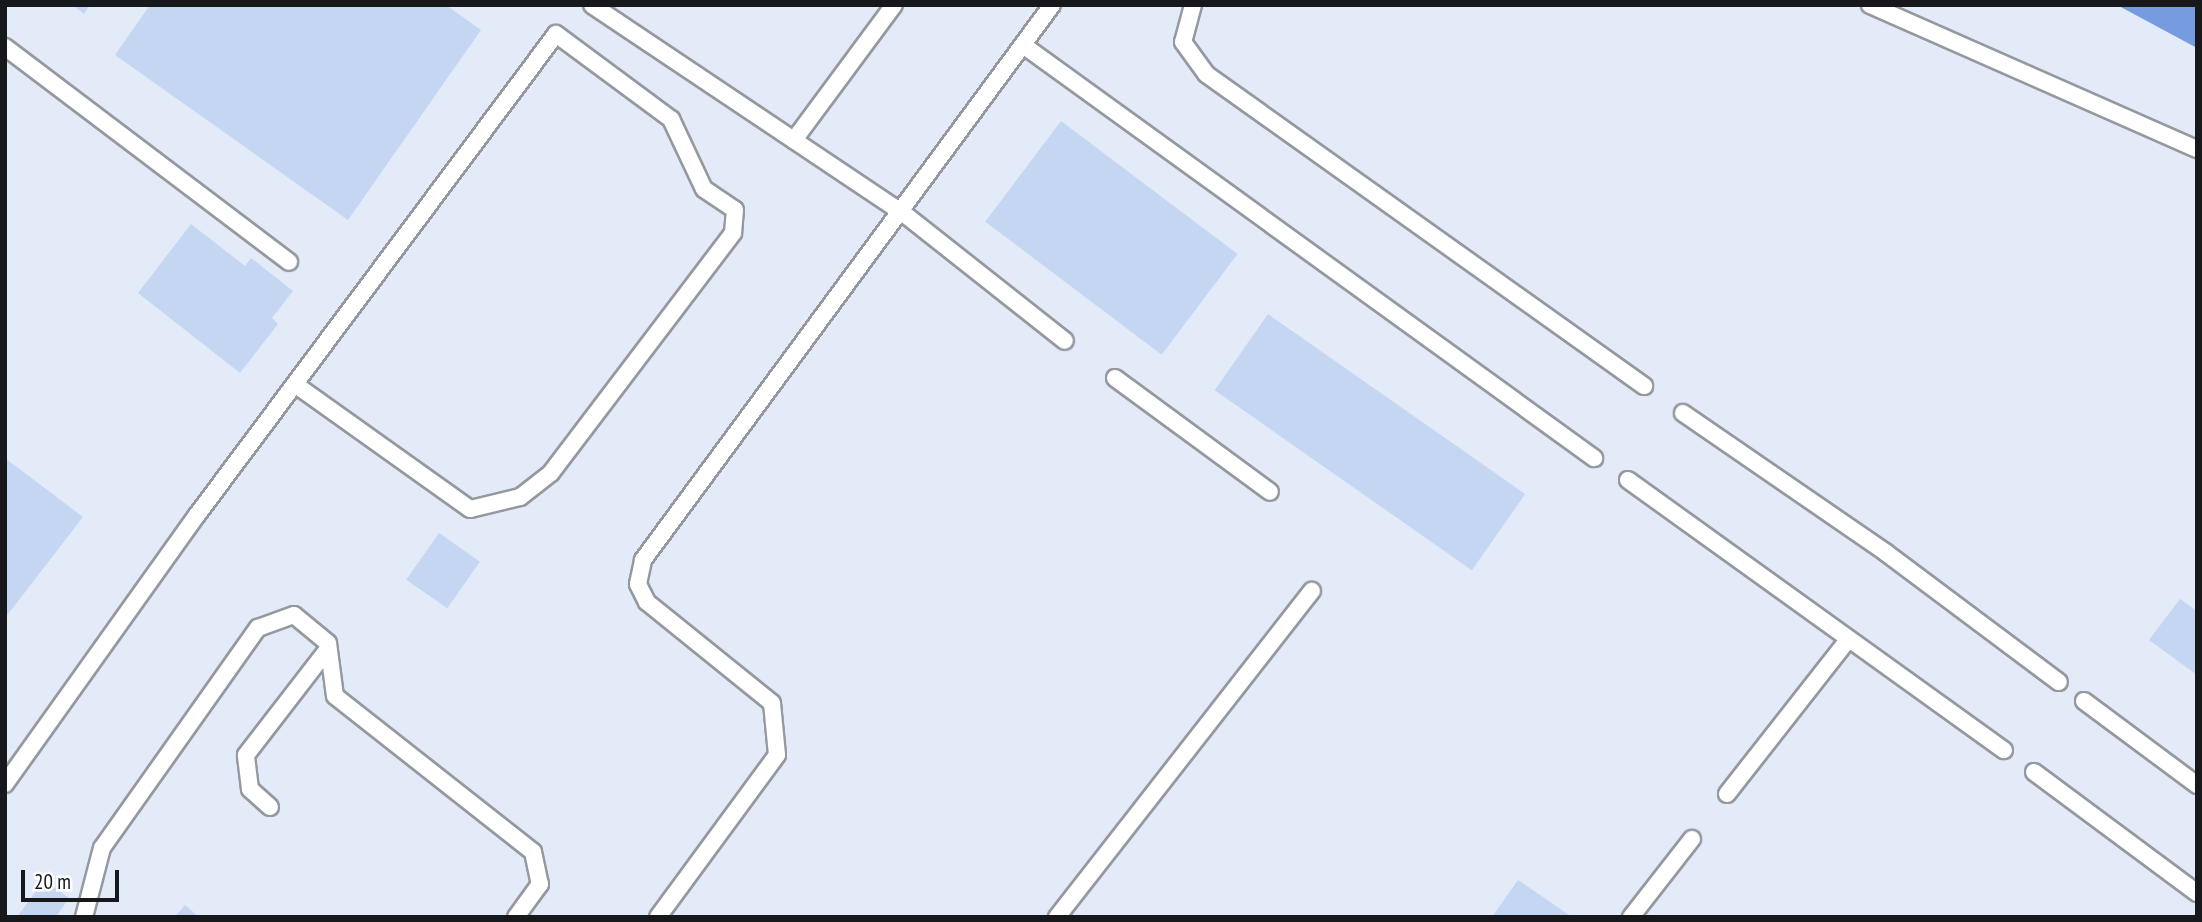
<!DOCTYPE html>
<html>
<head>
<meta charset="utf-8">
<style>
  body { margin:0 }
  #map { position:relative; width:2202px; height:922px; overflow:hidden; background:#eff3f9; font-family:"PT Sans Narrow",sans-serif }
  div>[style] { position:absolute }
  .built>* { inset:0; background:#e3eaf8 }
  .water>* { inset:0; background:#769be1 }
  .building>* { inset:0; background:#c5d6f3; transform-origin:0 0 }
  .roads { filter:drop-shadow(2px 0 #95999f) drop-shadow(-2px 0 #95999f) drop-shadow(0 2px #95999f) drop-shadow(0 -2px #95999f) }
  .service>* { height:16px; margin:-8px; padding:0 8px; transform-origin:8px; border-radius:8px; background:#fff }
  span { translate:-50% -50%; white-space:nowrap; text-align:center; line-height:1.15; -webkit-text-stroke:5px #fff; paint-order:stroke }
  .frame { position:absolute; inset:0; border:7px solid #17181b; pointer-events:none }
  .scale { position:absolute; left:21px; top:870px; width:98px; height:32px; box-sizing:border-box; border:4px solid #17181b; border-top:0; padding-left:9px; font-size:21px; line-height:24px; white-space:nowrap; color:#17181b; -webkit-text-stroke:5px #fff; paint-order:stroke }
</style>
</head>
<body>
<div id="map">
  <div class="built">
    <i style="clip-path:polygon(5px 5px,2117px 5px,2197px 48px,2197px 917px,5px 917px)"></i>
  </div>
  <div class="water">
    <i style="clip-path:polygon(2117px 5px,2197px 5px,2197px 48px)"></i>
  </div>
  <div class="building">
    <i style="clip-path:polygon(72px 5px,90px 5px,84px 14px)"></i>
    <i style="clip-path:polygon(150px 5px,446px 5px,481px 30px,348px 220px,115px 55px)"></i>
    <i style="left:1061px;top:121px;width:221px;height:126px;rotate:37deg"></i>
    <i style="clip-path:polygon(191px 224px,245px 266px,251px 258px,293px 291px,272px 318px,278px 324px,240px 373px,138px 293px)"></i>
    <i style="left:1268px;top:314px;width:314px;height:93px;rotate:35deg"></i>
    <i style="clip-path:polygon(5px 458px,83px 517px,5px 618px)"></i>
    <i style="left:439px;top:533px;width:50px;height:57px;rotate:35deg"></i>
    <i style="clip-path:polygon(2180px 599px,2197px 611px,2197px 675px,2149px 640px)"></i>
    <i style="clip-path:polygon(44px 880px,69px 898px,56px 917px,17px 917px)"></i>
    <i style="clip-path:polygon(1518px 880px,1572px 917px,1492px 917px)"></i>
    <i style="clip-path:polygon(185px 905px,199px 917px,175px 917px)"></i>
  </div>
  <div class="roads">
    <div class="service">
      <i style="left:592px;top:5px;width:374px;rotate:33.8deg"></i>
      <i style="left:903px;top:213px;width:206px;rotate:38.3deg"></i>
      <i style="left:1193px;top:5px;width:38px;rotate:105deg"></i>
      <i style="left:1183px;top:42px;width:39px;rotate:54deg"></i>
      <i style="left:1206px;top:74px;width:538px;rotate:35.46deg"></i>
      <i style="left:1870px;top:5px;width:357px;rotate:23.8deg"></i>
      <i style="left:1023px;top:45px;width:705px;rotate:35.88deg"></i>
      <i style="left:5px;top:47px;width:356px;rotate:37.1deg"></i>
      <i style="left:794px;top:140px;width:168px;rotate:-53.5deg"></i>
      <i style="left:1115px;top:378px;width:192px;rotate:36.3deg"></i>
      <i style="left:1683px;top:413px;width:245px;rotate:34.5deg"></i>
      <i style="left:1885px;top:552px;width:217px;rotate:36.8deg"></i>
      <i style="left:1628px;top:480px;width:463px;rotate:35.7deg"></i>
      <i style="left:2084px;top:701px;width:141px;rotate:36.6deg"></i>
      <i style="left:2034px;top:772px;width:203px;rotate:36.6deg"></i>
      <i style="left:5px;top:784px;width:330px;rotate:-54.5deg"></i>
      <i style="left:197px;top:515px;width:600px;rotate:-53.26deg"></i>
      <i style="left:556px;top:34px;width:143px;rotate:36.5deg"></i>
      <i style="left:671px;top:119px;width:77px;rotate:64.8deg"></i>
      <i style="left:704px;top:189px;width:37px;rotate:34deg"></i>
      <i style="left:735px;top:210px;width:23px;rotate:95deg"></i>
      <i style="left:733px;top:233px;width:301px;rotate:127.2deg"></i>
      <i style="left:551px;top:473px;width:39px;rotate:142deg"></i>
      <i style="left:520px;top:497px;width:51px;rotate:166.5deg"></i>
      <i style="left:470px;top:509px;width:215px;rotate:-144.5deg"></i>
      <i style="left:1727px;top:794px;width:194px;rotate:-51.9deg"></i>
      <i style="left:270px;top:807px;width:27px;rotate:-138deg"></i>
      <i style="left:250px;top:789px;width:34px;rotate:-97deg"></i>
      <i style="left:246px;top:755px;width:134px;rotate:-52.3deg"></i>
      <i style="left:84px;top:917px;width:71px;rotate:-75.4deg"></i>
      <i style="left:102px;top:848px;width:270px;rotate:-54.7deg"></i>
      <i style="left:258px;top:628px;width:38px;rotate:-20deg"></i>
      <i style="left:294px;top:615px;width:44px;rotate:39.5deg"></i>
      <i style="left:328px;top:643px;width:53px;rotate:82.5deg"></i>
      <i style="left:335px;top:696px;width:252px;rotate:38.2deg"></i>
      <i style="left:533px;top:852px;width:33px;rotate:78deg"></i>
      <i style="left:540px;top:884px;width:41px;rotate:126deg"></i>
      <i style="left:658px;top:917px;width:201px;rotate:-53.7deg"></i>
      <i style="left:777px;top:755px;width:52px;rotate:-95.5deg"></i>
      <i style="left:772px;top:703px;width:161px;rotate:-141.1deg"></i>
      <i style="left:647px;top:602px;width:20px;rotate:-117deg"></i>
      <i style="left:638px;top:584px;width:25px;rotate:-78deg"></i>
      <i style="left:643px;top:560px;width:689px;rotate:-53.61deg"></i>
      <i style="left:1057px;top:917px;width:414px;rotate:-52deg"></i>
      <i style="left:1631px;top:917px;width:99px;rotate:-52deg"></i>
    </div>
  </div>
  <div class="frame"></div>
  <div class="scale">20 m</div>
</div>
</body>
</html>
